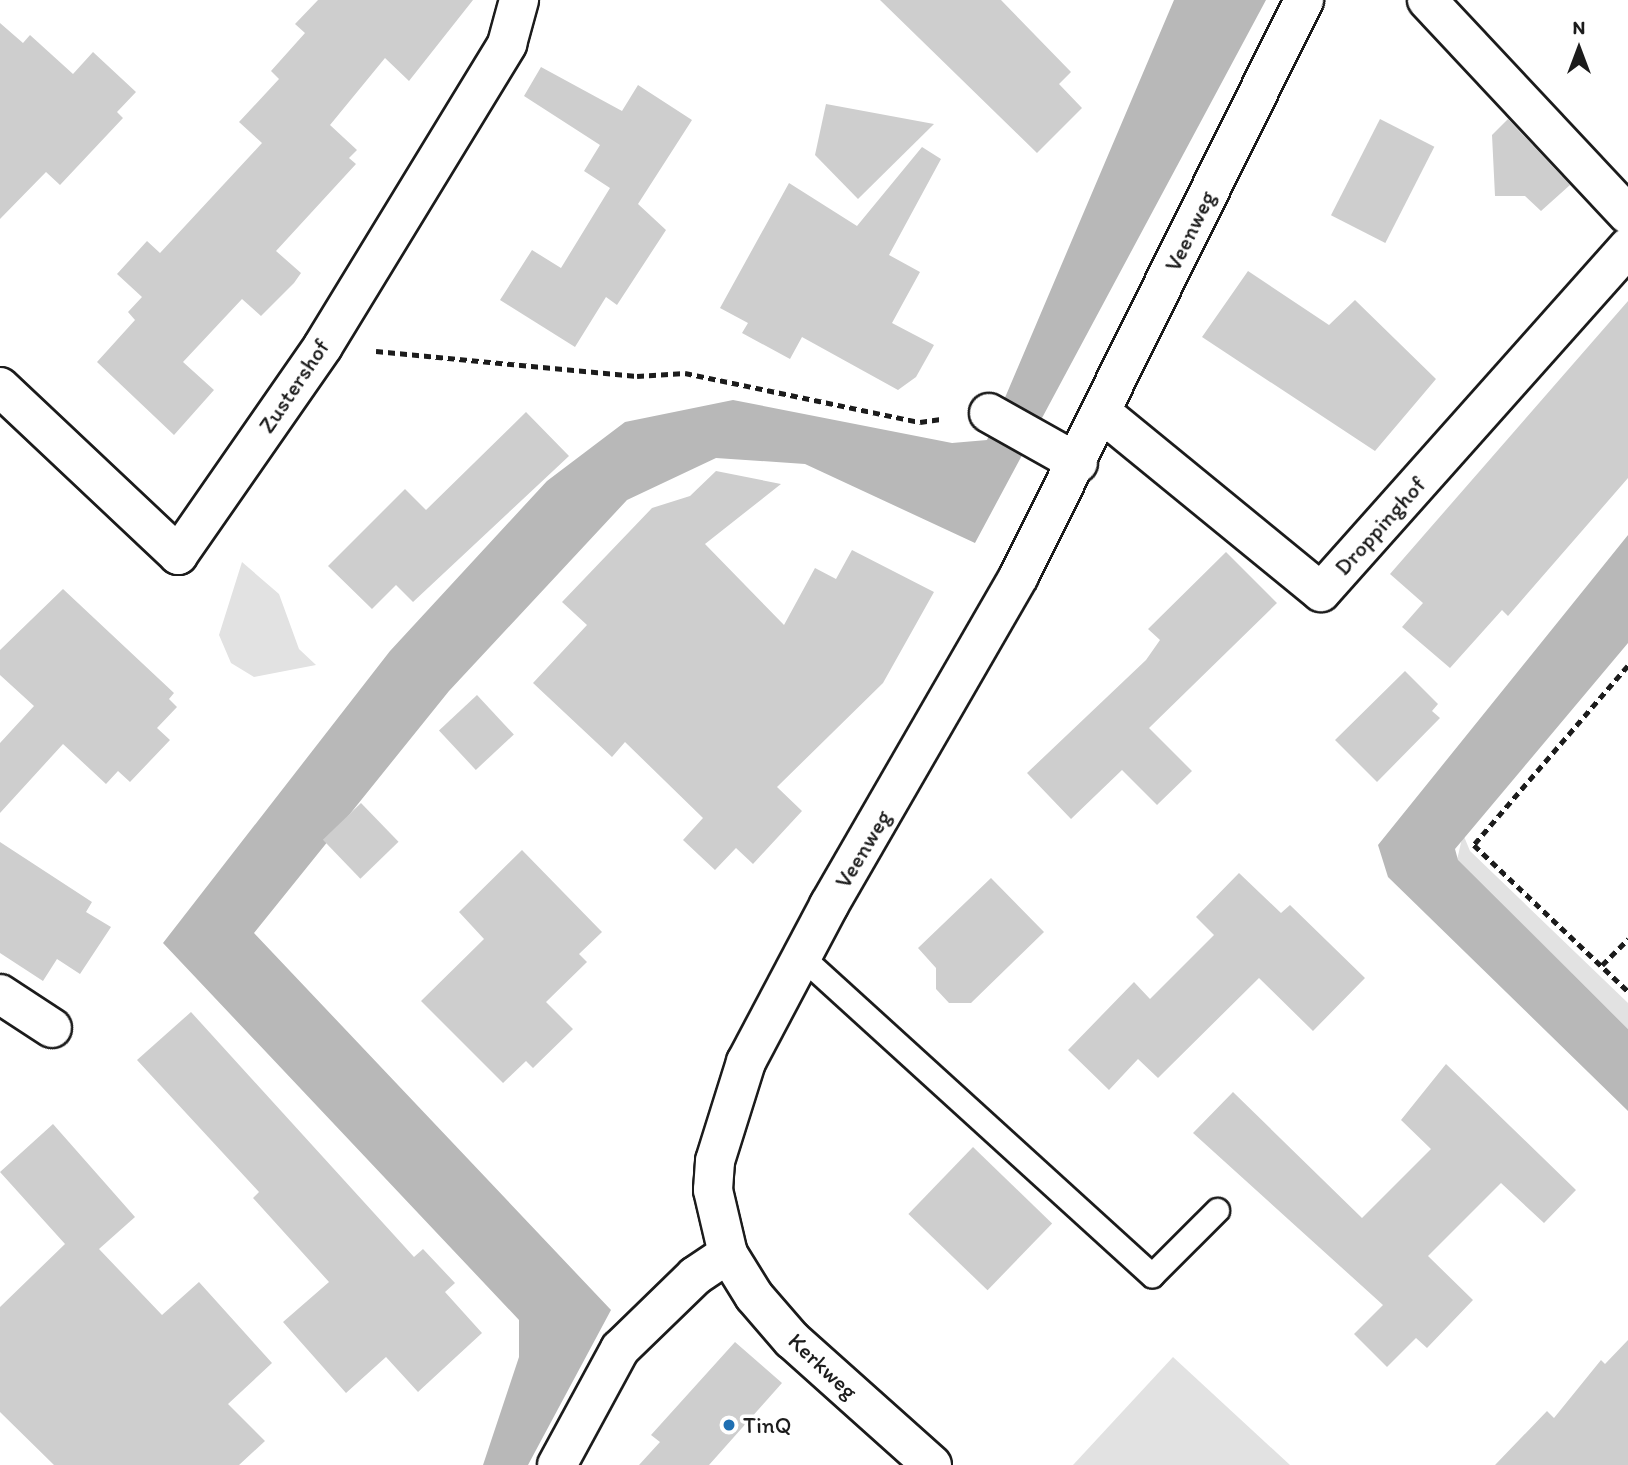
<!DOCTYPE html>
<html>
<head>
<meta charset="utf-8">
<style>
  body { margin:0 }
  #map { position:relative; width:1628px; height:1465px; overflow:hidden; background:#fff; font-family:Itim,sans-serif }
  div>[style] { position:absolute }
  .green>* { inset:0; background:#e2e2e2 }
  .water>* { inset:0; background:#b8b8b8 }
  .building>* { inset:0; background:#cecece; transform-origin:0 0 }
  .path>* { height:4.5px; margin-top:-2.25px; transform-origin:0; background:repeating-linear-gradient(90deg,#1c1c1c 0 7px,transparent 0 12px) }
  .roads { filter:drop-shadow(2px 0 #1c1c1c) drop-shadow(-2px 0 #1c1c1c) drop-shadow(0 2px #1c1c1c) drop-shadow(0 -2px #1c1c1c) }
  .service>* { height:23px; margin:-11.5px; padding:0 11.5px; transform-origin:11.5px; border-radius:11.5px; background:#fff }
  .minor>* { height:38px; margin:-19px; padding:0 19px; transform-origin:19px; border-radius:19px; background:#fff }
  .tertiary>* { height:38px; margin:-19px; padding:0 19px; transform-origin:19px; border-radius:19px; background:#fff }
  .dots>* { width:19px; height:19px; translate:-50% -50%; box-sizing:border-box; border:4px solid #fff; border-radius:50% }
  span { translate:-50% -50%; white-space:nowrap; text-align:center; line-height:1.15; -webkit-text-stroke:7px #fff; paint-order:stroke }
  .street-label { font-size:23px; color:#1c1c1c }
  .poi-label { font-size:23px; color:#1c1c1c }
  .left { translate:0 -50%; text-align:left }
  .north { position:absolute; left:1544px; top:14px; width:70px; height:70px; -webkit-text-stroke:5px #fff; paint-order:stroke; rotate:0deg; font-size:19px; font-weight:700; line-height:28px; text-align:center; color:#1c1c1c }
  .north::after { content:''; display:block; margin:auto; width:24px; height:32px; background:#1c1c1c; clip-path:polygon(50% 0,100% 100%,50% 72%,0 100%) }
</style>
</head>
<body>
<div id="map">
  <div class="green">
    <i style="clip-path:polygon(242px 562px,279px 594px,299px 649px,316px 665px,254px 677px,231px 663px,219px 635px)"></i>
    <i style="clip-path:polygon(1463px 834px,1470px 851px,1628px 1003px,1628px 1029px,1457px 860px)"></i>
    <i style="clip-path:polygon(1173px 1357px,1290px 1465px,1073px 1465px)"></i>
  </div>
  <div class="water">
    <i style="clip-path:polygon(1174px 0,1266px 0,975px 543px,805px 464px,716px 458px,627px 500px,449px 691px,254px 933px,611px 1310px,528px 1465px,483px 1465px,519px 1357px,519px 1320px,163px 943px,390px 651px,547px 481px,625px 422px,733px 400px,952px 443px,987px 440px)"></i>
    <i style="clip-path:polygon(1628px 535px,1628px 643px,1455px 849px,1458px 860px,1628px 1029px,1628px 1111px,1388px 877px,1378px 845px)"></i>
  </div>
  <div class="building">
    <i style="clip-path:polygon(318px 0,473px 0,409px 81px,385px 58px,330px 125px,357px 150px,349px 158px,356px 164px,276px 251px,301px 273px,294px 283px,261px 316px,242px 299px,183px 362px,214px 390px,174px 435px,97px 362px,135px 320px,128px 312px,142px 297px,117px 274px,147px 241px,160px 253px,262px 143px,239px 122px,279px 79px,271px 71px,305px 33px,295px 24px)"></i>
    <i style="clip-path:polygon(880px 0,1001px 0,1071px 72px,1059px 84px,1082px 108px,1037px 153px)"></i>
    <i style="clip-path:polygon(0 23px,23px 43px,30px 35px,73px 74px,93px 52px,136px 92px,117px 112px,123px 118px,60px 185px,46px 172px,0 219px)"></i>
    <i style="clip-path:polygon(541px 67px,622px 111px,638px 85px,692px 120px,638px 204px,666px 230px,617px 305px,606px 297px,575px 347px,500px 300px,532px 250px,561px 268px,610px 188px,584px 171px,600px 145px,524px 96px)"></i>
    <i style="clip-path:polygon(826px 104px,934px 124px,858px 199px,815px 155px)"></i>
    <i style="left:1380px;top:119px;width:61px;height:108px;rotate:27deg"></i>
    <i style="clip-path:polygon(1508px 119px,1570px 185px,1541px 211px,1525px 196px,1495px 196px,1492px 135px)"></i>
    <i style="clip-path:polygon(922px 147px,941px 159px,889px 255px,920px 272px,892px 323px,934px 345px,916px 377px,898px 390px,802px 337px,790px 359px,742px 333px,748px 323px,720px 308px,789px 183px,857px 226px)"></i>
    <i style="clip-path:polygon(1248px 271px,1329px 325px,1355px 300px,1436px 379px,1375px 451px,1202px 337px)"></i>
    <i style="clip-path:polygon(1628px 301px,1628px 478px,1508px 616px,1502px 610px,1450px 668px,1402px 627px,1423px 603px,1390px 574px)"></i>
    <i style="clip-path:polygon(526px 412px,569px 456px,413px 602px,396px 585px,372px 609px,328px 566px,405px 489px,426px 510px)"></i>
    <i style="clip-path:polygon(716px 471px,781px 484px,705px 544px,784px 625px,815px 568px,836px 579px,852px 550px,934px 592px,883px 683px,777px 787px,802px 811px,753px 864px,736px 848px,715px 870px,683px 840px,703px 818px,625px 742px,612px 757px,533px 683px,587px 625px,562px 602px,652px 508px,690px 496px)"></i>
    <i style="clip-path:polygon(1226px 552px,1277px 603px,1149px 728px,1192px 771px,1157px 805px,1122px 770px,1071px 819px,1027px 773px,1146px 660px,1160px 640px,1148px 629px)"></i>
    <i style="clip-path:polygon(63px 589px,174px 693px,169px 699px,177px 707px,157px 728px,170px 740px,130px 782px,118px 771px,106px 784px,63px 744px,0 813px,0 743px,34px 706px,0 675px,0 650px)"></i>
    <i style="clip-path:polygon(1405px 671px,1438px 704px,1432px 711px,1440px 718px,1377px 782px,1335px 740px)"></i>
    <i style="left:477px;top:695px;width:54px;height:52px;rotate:47deg"></i>
    <i style="left:361px;top:803px;width:54px;height:53px;rotate:46deg"></i>
    <i style="clip-path:polygon(0 842px,92px 902px,86px 912px,111px 927px,80px 974px,57px 959px,43px 981px,0 953px)"></i>
    <i style="clip-path:polygon(522px 850px,602px 932px,579px 954px,587px 962px,546px 1002px,573px 1029px,533px 1068px,526px 1061px,503px 1083px,421px 1001px,484px 939px,459px 912px)"></i>
    <i style="clip-path:polygon(1239px 873px,1281px 913px,1290px 905px,1365px 978px,1313px 1031px,1259px 978px,1158px 1078px,1138px 1059px,1109px 1090px,1068px 1050px,1134px 982px,1150px 999px,1214px 935px,1196px 917px)"></i>
    <i style="clip-path:polygon(991px 878px,1044px 932px,971px 1003px,949px 1003px,936px 989px,936px 968px,918px 948px)"></i>
    <i style="clip-path:polygon(191px 1012px,414px 1257px,423px 1249px,455px 1283px,445px 1292px,482px 1333px,418px 1392px,386px 1357px,346px 1393px,283px 1322px,329px 1282px,253px 1198px,259px 1192px,137px 1060px)"></i>
    <i style="clip-path:polygon(1446px 1064px,1576px 1190px,1544px 1223px,1501px 1183px,1428px 1256px,1473px 1300px,1427px 1348px,1416px 1338px,1387px 1367px,1354px 1334px,1383px 1305px,1193px 1133px,1233px 1092px,1362px 1218px,1431px 1149px,1401px 1120px)"></i>
    <i style="clip-path:polygon(53px 1124px,135px 1217px,99px 1249px,162px 1315px,199px 1282px,272px 1363px,228px 1404px,265px 1441px,239px 1465px,54px 1465px,0 1412px,0 1307px,65px 1244px,0 1172px)"></i>
    <i style="left:973px;top:1147px;width:110px;height:93px;rotate:44deg"></i>
    <i style="clip-path:polygon(1628px 1340px,1628px 1465px,1495px 1465px,1547px 1411px,1554px 1418px,1601px 1360px,1605px 1364px)"></i>
    <i style="clip-path:polygon(735px 1342px,782px 1383px,709px 1465px,639px 1465px,660px 1442px,651px 1435px)"></i>
  </div>
  <div class="path">
    <i style="left:376px;top:351px;width:262px;rotate:5.5deg"></i>
    <i style="left:637px;top:376px;width:48px;rotate:-3.6deg"></i>
    <i style="left:685px;top:373px;width:240px;rotate:11.8deg"></i>
    <i style="left:920px;top:422px;width:21px;rotate:-8deg"></i>
    <i style="left:1628px;top:666px;width:236px;rotate:130.7deg"></i>
    <i style="left:1474px;top:845px;width:212px;rotate:43.5deg"></i>
    <i style="left:1602px;top:965px;width:37px;rotate:-45deg"></i>
  </div>
  <div class="roads">
    <div class="service">
      <i style="left:802px;top:957px;width:473px;rotate:42.3deg"></i>
      <i style="left:1152px;top:1275px;width:92px;rotate:-45deg"></i>
    </div>
    <div class="minor">
      <i style="left:1427px;top:0;width:294px;rotate:46.9deg"></i>
      <i style="left:0;top:387px;width:245px;rotate:43.3deg"></i>
      <i style="left:178px;top:555px;width:254px;rotate:-55.2deg"></i>
      <i style="left:323px;top:346px;width:354px;rotate:-58.6deg"></i>
      <i style="left:507px;top:44px;width:46px;rotate:-74.7deg"></i>
      <i style="left:1101px;top:412px;width:284px;rotate:39.3deg"></i>
      <i style="left:1321px;top:592px;width:462px;rotate:-48.3deg"></i>
      <i style="left:989px;top:413px;width:102px;rotate:29.3deg"></i>
      <i style="left:0;top:994px;width:62px;rotate:33.2deg"></i>
      <i style="left:557px;top:1465px;width:132px;rotate:-61.5deg"></i>
      <i style="left:620px;top:1349px;width:105px;rotate:-44.2deg"></i>
      <i style="left:695px;top:1276px;width:40px;rotate:-34deg"></i>
    </div>
    <div class="tertiary">
      <i style="left:932px;top:1465px;width:188px;rotate:-138.2deg"></i>
      <i style="left:792px;top:1340px;width:58px;rotate:-130.8deg"></i>
      <i style="left:754px;top:1296px;width:49px;rotate:-121.8deg"></i>
      <i style="left:728px;top:1254px;width:66px;rotate:-103.2deg"></i>
      <i style="left:713px;top:1190px;width:29px;rotate:-86deg"></i>
      <i style="left:715px;top:1161px;width:104px;rotate:-72.6deg"></i>
      <i style="left:746px;top:1062px;width:178px;rotate:-62.1deg"></i>
      <i style="left:829px;top:905px;width:380px;rotate:-60deg"></i>
      <i style="left:1019px;top:576px;width:643px;rotate:-63.67deg"></i>
    </div>
  </div>
  <div class="dots">
    <i style="left:729px;top:1425px;background:#1f6fb2"></i>
  </div>
  <div class="street-label">
    <span style="left:1190px;top:231px;rotate:-64deg">Veenweg</span>
    <span style="left:294px;top:386px;rotate:-56deg">Zustershof</span>
    <span style="left:1380px;top:526px;rotate:-48deg">Droppinghof</span>
    <span style="left:863px;top:849px;rotate:-59deg">Veenweg</span>
    <span style="left:823px;top:1366px;rotate:43deg">Kerkweg</span>
  </div>
  <div class="poi-label">
    <span class="left" style="left:743px;top:1425px">TinQ</span>
  </div>
  <div class="north">N</div>
</div>
</body>
</html>
